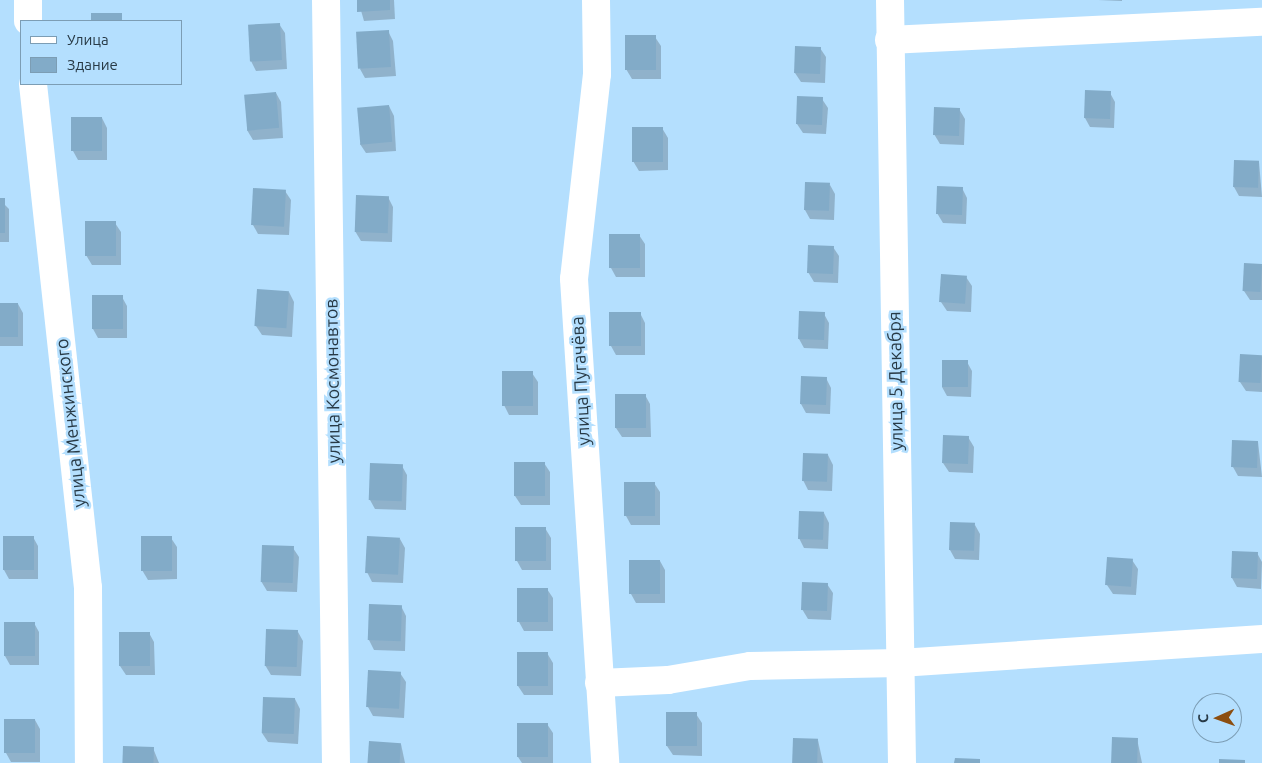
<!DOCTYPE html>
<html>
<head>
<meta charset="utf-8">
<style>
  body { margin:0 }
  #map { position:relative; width:1262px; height:763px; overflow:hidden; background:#b4dffe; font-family:Ubuntu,sans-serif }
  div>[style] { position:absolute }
  .shadow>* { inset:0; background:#0003; transform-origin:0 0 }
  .building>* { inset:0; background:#82abc8; transform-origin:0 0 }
  .minor>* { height:28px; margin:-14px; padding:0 14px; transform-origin:14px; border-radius:14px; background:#fff }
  span { translate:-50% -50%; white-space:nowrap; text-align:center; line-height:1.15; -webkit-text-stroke:5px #b4dffe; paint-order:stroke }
  .street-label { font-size:18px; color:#283a46 }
  .legend { position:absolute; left:20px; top:20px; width:162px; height:65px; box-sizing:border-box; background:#b4dffe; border:1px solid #7c9db4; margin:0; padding:6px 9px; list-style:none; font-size:15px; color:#283a46 }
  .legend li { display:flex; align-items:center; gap:10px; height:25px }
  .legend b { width:25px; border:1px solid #7c9db4 }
  .north { position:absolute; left:1192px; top:693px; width:50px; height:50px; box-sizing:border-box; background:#b4dffe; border:1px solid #7c9db4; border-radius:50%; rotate:268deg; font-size:14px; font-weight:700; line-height:20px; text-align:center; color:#283a46 }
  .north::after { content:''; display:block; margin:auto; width:18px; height:22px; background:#8c4e10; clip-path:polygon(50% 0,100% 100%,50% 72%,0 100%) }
</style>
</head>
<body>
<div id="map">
  <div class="shadow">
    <i style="clip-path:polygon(358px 0,394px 0,395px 19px,364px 21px)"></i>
    <i style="clip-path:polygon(1098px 0,1122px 0,1122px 1px)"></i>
    <i style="left:92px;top:14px;width:29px;height:7px"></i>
    <i style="clip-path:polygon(279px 24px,285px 33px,287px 69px,256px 71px,251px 61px)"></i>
    <i style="clip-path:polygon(388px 31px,393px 41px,396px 76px,365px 78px,360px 69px)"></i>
    <i style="clip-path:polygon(655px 37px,661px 46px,661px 79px,632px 79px,626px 69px)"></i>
    <i style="clip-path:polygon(820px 48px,826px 57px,825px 83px,801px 82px,795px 73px)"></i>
    <i style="clip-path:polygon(276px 93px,281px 102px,283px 138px,253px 140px,247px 130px)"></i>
    <i style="clip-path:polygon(1110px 93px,1115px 102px,1114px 128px,1090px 127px,1085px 118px)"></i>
    <i style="clip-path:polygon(822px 99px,828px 108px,826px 134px,803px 133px,797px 124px)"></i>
    <i style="clip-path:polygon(389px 106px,394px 116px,396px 151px,366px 153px,360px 144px)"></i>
    <i style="clip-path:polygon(959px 109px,965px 119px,964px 145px,940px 144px,934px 134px)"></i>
    <i style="clip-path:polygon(102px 118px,107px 128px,107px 160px,78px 160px,73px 151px)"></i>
    <i style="clip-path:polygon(662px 128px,668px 138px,668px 170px,639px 171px,633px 161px)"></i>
    <i style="clip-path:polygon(1235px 161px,1259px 162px,1262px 197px,1239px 196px,1234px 187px)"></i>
    <i style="clip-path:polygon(830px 185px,835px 194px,834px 220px,810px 219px,805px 210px)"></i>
    <i style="clip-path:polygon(962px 188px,967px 198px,966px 224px,943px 223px,937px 213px)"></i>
    <i style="clip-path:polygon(285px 191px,291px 200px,289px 235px,258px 234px,253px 225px)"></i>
    <i style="clip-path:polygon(388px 197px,393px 207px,392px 242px,361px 241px,355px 231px)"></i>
    <i style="clip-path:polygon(0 200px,9px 209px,9px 242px,0 242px)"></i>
    <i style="clip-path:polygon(115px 223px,121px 232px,121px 265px,92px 265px,86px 255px)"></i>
    <i style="clip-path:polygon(639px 235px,645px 244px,645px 277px,616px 277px,611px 268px)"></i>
    <i style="clip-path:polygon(833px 247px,839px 256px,838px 283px,814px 282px,808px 272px)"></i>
    <i style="clip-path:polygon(1262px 265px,1262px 300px,1250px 300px,1244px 291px)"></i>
    <i style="clip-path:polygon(966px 277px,972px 286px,971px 312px,947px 311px,941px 302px)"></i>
    <i style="clip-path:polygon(289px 292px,294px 302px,292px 337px,262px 335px,256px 326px)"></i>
    <i style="clip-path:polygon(93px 296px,122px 297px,127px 306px,127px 338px,98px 338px,93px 329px)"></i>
    <i style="clip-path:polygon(0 304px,18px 304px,23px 313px,23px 346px,0 346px)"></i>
    <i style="clip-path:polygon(640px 313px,645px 323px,645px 355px,616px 355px,611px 346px)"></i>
    <i style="clip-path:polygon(824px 314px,829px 323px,828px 349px,804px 348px,799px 339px)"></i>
    <i style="clip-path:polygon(1262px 356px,1262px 392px,1246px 391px,1240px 382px)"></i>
    <i style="clip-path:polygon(967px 362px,972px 371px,971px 397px,947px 396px,942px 387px)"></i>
    <i style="clip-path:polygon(503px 373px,532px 373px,538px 382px,538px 415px,509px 415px,504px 405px)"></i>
    <i style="clip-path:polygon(826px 378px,831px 388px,830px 414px,806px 413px,801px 404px)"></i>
    <i style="clip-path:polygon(645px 395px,650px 404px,651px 437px,622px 437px,616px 428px)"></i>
    <i style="clip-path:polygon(968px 437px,974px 447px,973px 473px,949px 472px,943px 463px)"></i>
    <i style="clip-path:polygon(1234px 441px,1258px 442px,1262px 477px,1238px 476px,1233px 467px)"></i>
    <i style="clip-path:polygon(828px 455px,833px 465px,832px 491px,808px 490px,803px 480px)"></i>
    <i style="clip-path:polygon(544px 463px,550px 472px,550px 505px,521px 505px,515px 496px)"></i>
    <i style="clip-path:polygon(402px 466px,407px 475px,406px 510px,375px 509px,370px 500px)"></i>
    <i style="clip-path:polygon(654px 483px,660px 492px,660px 525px,631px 525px,626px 516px)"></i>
    <i style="clip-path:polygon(824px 513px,829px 523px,828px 549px,804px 548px,799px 538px)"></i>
    <i style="clip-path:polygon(975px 525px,980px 534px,979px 560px,955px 559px,950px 550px)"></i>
    <i style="clip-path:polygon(517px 528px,545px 528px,551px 538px,551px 570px,522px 570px,517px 561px)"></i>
    <i style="clip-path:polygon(33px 537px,38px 546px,38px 579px,9px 579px,4px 570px)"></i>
    <i style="clip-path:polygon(171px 538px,177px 547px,177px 579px,148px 580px,142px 570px)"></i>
    <i style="clip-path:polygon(400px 539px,405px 548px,403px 583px,372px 582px,367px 572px)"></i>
    <i style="clip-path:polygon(293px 548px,299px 557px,297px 592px,267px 591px,261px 581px)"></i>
    <i style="clip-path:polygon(1233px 552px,1257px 553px,1262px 562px,1261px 589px,1237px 587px,1232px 578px)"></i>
    <i style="clip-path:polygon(1132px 560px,1138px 569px,1136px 595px,1113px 594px,1107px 585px)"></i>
    <i style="clip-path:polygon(660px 561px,665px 570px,665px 603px,636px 603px,631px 594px)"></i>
    <i style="clip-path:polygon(827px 584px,833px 593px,831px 620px,808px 619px,802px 609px)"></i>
    <i style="clip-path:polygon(547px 589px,553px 598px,553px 631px,524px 631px,519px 622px)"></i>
    <i style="clip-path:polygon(370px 605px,401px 606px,406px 616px,405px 651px,374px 650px,369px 640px)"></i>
    <i style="clip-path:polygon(34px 623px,39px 632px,39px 665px,10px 665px,5px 656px)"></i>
    <i style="clip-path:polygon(298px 632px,303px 641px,301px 676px,271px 675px,265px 665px)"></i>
    <i style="clip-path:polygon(149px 633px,154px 642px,155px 675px,126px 675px,120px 666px)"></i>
    <i style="clip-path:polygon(547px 653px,553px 663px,553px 695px,524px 695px,518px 686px)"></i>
    <i style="clip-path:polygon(400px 673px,406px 682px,404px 718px,373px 716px,368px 707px)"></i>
    <i style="clip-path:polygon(264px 698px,295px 699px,300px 709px,298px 744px,268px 742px,262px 733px)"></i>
    <i style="clip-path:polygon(668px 714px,696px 714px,702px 723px,702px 756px,673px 755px,667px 746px)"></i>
    <i style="clip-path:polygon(35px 720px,40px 729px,40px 762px,11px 762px,6px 753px)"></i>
    <i style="clip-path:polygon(547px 724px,553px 733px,553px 763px,522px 763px,518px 757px)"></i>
    <i style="clip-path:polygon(1137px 739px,1142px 763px,1112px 763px)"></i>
    <i style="clip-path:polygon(818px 740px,823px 763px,793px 763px)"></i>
    <i style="clip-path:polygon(401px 744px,405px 763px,369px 763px)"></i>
    <i style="clip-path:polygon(153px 748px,159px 763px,124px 763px)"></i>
  </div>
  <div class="building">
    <i style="clip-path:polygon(357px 0,390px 0,390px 10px,357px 12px)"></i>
    <i style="left:91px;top:13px;width:31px;height:8px"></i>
    <i style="left:280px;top:23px;width:37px;height:32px;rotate:87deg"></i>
    <i style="left:389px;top:30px;width:37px;height:33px;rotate:87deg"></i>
    <i style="left:625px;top:35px;width:31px;height:35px"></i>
    <i style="left:795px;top:46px;width:26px;height:27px;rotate:2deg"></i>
    <i style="left:1085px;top:90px;width:26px;height:28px;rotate:2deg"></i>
    <i style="left:276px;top:92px;width:36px;height:32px;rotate:85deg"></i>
    <i style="left:797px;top:96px;width:26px;height:28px;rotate:2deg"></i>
    <i style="left:389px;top:105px;width:37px;height:32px;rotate:85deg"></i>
    <i style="left:934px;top:107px;width:26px;height:28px;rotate:2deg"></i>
    <i style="left:71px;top:117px;width:31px;height:34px"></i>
    <i style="left:632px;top:127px;width:31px;height:35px"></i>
    <i style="left:1234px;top:160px;width:25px;height:27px;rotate:2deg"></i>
    <i style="left:805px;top:182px;width:25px;height:28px;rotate:2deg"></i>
    <i style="left:937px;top:186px;width:26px;height:28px;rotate:2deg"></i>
    <i style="left:253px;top:188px;width:33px;height:37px;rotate:3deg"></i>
    <i style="left:356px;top:195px;width:33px;height:37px;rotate:2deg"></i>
    <i style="left:0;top:198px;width:5px;height:35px"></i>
    <i style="left:116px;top:221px;width:35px;height:31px;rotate:90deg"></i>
    <i style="left:609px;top:234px;width:31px;height:34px"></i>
    <i style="left:808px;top:245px;width:26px;height:28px;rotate:2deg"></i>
    <i style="left:1244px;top:263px;width:18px;height:28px;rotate:3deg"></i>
    <i style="left:941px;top:274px;width:26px;height:28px;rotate:4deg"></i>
    <i style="left:257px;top:289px;width:32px;height:37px;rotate:4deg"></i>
    <i style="left:92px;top:295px;width:31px;height:34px"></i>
    <i style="left:0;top:303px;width:18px;height:34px"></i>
    <i style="left:799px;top:311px;width:26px;height:28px;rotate:2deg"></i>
    <i style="left:609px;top:312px;width:32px;height:34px"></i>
    <i style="left:1240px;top:354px;width:22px;height:28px;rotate:3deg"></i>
    <i style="left:942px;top:360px;width:26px;height:27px"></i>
    <i style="left:533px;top:371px;width:35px;height:31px;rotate:90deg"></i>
    <i style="left:801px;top:376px;width:26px;height:28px;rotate:2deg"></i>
    <i style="left:615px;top:394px;width:31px;height:34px"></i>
    <i style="left:943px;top:435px;width:26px;height:28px;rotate:2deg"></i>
    <i style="left:1232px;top:440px;width:26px;height:27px;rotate:2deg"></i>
    <i style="left:803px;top:453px;width:25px;height:28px;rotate:2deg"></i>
    <i style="left:514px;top:462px;width:31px;height:34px"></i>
    <i style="left:370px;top:463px;width:33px;height:37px;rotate:2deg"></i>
    <i style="left:624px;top:482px;width:31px;height:34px"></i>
    <i style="left:799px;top:511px;width:25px;height:28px;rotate:2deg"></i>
    <i style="left:950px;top:522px;width:25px;height:28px;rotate:2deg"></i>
    <i style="left:515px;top:527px;width:31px;height:34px"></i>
    <i style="left:3px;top:536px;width:31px;height:34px"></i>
    <i style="left:141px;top:536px;width:31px;height:35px"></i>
    <i style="left:367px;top:536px;width:33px;height:37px;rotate:3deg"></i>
    <i style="left:262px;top:545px;width:32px;height:37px;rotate:2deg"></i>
    <i style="left:1232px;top:551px;width:26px;height:27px;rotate:2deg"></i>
    <i style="left:1107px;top:557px;width:26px;height:28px;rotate:4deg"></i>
    <i style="left:629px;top:560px;width:31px;height:34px"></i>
    <i style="left:802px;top:582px;width:26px;height:28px;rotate:2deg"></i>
    <i style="left:517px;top:588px;width:31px;height:34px"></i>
    <i style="left:369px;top:604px;width:33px;height:36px;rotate:2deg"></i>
    <i style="left:4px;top:622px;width:31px;height:34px"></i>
    <i style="left:266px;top:629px;width:32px;height:37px;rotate:2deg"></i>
    <i style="left:119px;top:632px;width:31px;height:34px"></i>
    <i style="left:517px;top:652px;width:31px;height:34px"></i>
    <i style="left:368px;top:670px;width:33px;height:37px;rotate:3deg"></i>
    <i style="left:263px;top:697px;width:32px;height:36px;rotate:2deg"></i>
    <i style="left:666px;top:712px;width:31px;height:34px"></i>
    <i style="left:4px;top:719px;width:31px;height:34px"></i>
    <i style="left:517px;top:723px;width:31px;height:34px"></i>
    <i style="left:1112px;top:737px;width:26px;height:26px;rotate:2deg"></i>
    <i style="left:793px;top:738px;width:25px;height:25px;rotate:2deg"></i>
    <i style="left:369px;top:741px;width:32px;height:22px;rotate:4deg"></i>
    <i style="left:123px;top:746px;width:31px;height:17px;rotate:2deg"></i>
    <i style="clip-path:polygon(955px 758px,980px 759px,980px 763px,954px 763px)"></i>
    <i style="clip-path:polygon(1219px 759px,1245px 760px,1245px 763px,1219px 763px)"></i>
  </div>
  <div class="minor">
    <i style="left:28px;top:0;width:21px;rotate:90deg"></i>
    <i style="left:326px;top:0;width:763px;rotate:89.25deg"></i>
    <i style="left:596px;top:0;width:74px;rotate:89.2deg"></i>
    <i style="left:597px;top:74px;width:206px;rotate:96.4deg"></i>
    <i style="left:574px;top:279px;width:485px;rotate:86.3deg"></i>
    <i style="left:890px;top:0;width:763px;rotate:89.1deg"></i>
    <i style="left:889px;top:40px;width:373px;rotate:-2.8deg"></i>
    <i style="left:33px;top:84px;width:507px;rotate:83.77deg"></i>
    <i style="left:88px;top:588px;width:175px;rotate:89.7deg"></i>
    <i style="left:599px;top:683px;width:69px;rotate:-2.5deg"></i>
    <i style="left:668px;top:680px;width:83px;rotate:-9.7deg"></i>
    <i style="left:750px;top:666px;width:150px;rotate:-1.1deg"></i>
    <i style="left:900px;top:663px;width:363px;rotate:-3.8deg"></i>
  </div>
  <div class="street-label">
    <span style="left:332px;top:381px;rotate:-91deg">улица Космонавтов</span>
    <span style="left:580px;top:381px;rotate:-93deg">улица Пугачёва</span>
    <span style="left:895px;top:381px;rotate:-91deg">улица 5 Декабря</span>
    <span style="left:70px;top:423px;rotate:-96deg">улица Менжинского</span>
  </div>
  <ul class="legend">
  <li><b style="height:6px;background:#fff"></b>Улица</li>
  <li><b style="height:14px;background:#82abc8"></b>Здание</li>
  </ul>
  <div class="north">С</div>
</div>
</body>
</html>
